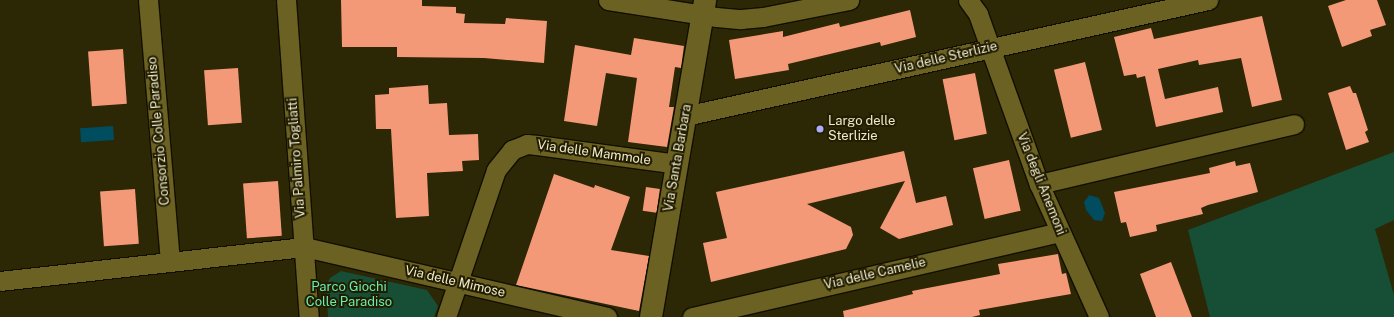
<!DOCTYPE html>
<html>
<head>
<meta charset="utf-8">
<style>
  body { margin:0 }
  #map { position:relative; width:1394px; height:317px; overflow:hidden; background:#2c2705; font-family:"Public Sans",sans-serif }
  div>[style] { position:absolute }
  .green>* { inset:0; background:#174f36 }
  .water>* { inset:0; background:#014d60; transform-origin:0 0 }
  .building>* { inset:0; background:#f49978; transform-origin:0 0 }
  .roads { filter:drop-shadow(1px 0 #120f01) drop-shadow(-1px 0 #120f01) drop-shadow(0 1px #120f01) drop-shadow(0 -1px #120f01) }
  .minor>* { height:19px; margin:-9.5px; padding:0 9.5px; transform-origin:9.5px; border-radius:9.5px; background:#6a6122 }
  .tertiary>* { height:22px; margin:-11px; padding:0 11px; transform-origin:11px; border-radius:11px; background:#6a6122 }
  .dots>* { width:11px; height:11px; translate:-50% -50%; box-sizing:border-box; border:2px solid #221d00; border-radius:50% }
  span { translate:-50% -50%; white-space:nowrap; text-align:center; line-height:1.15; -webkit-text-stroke:4px #221d00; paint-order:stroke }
  .street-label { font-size:13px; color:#eeeaca }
  .poi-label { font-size:13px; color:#eeeaca }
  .left { translate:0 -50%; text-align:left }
  .park-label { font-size:13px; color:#66edaf }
</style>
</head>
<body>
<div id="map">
  <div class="green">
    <i style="clip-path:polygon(1394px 152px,1394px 220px,1375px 229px,1394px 295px,1394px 317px,1210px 317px,1188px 230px)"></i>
    <i style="clip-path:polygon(341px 271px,427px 290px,438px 306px,434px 317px,328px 317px,326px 286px,330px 278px)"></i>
  </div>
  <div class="water">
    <i style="left:113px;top:126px;width:14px;height:33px;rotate:86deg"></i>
    <i style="clip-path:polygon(1089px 195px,1099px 198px,1105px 213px,1102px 221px,1094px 220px,1086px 210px,1084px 202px)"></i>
  </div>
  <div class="building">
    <i style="clip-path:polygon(341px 0,422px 0,422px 6px,456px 7px,456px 13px,465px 14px,464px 23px,505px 24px,506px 18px,547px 21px,544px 63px,484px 58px,397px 57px,397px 47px,342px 47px)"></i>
    <i style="clip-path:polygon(1346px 0,1377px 0,1386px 25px,1370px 30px,1372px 36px,1342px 47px,1328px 6px)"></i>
    <i style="clip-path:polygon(910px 10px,916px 37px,881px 46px,880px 42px,788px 64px,789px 70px,735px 79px,729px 40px,783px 31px,783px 37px,839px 23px,840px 27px)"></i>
    <i style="clip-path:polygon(1262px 16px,1282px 100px,1252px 107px,1241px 58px,1199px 65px,1198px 60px,1158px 69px,1165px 99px,1218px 87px,1223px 112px,1156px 127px,1145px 76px,1137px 78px,1136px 74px,1124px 76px,1114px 37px,1151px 28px,1154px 39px)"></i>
    <i style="clip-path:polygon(634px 38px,684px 46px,681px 68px,675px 67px,669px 107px,674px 107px,667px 147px,628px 142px,637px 78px,606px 73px,597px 126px,564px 121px,575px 45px,631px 55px)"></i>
    <i style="left:123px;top:49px;width:55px;height:35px;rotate:86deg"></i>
    <i style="left:1085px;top:62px;width:70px;height:32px;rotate:76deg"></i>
    <i style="left:238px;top:68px;width:55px;height:34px;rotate:86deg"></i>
    <i style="left:975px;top:73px;width:62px;height:33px;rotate:79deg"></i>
    <i style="clip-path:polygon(428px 85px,429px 104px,447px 103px,449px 135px,478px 134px,479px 160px,462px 161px,463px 171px,427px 173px,429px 216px,396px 218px,391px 129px,376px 129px,375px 95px,389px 94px,389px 88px)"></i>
    <i style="clip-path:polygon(1350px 86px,1353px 93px,1356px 93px,1368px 130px,1365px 132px,1369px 142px,1346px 150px,1328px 93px)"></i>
    <i style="clip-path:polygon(904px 151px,916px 203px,946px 196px,953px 225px,899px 239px,880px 228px,905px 181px,807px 204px,851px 227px,853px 235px,846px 249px,711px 282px,703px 243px,727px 238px,716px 192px)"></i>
    <i style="left:1009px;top:160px;width:52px;height:37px;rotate:77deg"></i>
    <i style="clip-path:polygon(1235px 161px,1236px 166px,1250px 163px,1258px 192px,1208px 205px,1201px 208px,1203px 214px,1156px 225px,1157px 231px,1130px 237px,1126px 222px,1121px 223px,1114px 192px,1210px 173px,1209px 168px)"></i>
    <i style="clip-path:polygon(554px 174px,594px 188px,595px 185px,630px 197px,611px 250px,649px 256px,639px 311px,516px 285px)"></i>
    <i style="left:278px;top:181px;width:55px;height:35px;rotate:86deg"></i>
    <i style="left:646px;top:187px;width:14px;height:24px;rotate:8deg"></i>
    <i style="left:135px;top:189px;width:55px;height:35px;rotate:86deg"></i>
    <i style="clip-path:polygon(1058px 254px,1062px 274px,1066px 273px,1071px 294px,979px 310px,980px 315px,972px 317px,844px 317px,843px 311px,913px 294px,912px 291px,1000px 274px,998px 264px)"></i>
    <i style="clip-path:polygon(1171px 262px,1192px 317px,1156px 317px,1140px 274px)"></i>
  </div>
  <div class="roads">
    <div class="minor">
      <i style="left:148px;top:0;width:263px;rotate:85.2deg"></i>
      <i style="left:286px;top:0;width:318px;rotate:85.9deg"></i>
      <i style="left:608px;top:0;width:109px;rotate:8.9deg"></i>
      <i style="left:716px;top:17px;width:25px;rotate:5deg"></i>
      <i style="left:741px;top:19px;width:22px;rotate:-5deg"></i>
      <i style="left:763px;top:17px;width:88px;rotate:-11.2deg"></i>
      <i style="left:968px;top:0;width:17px;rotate:54deg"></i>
      <i style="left:978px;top:14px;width:181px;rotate:70.3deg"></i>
      <i style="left:1039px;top:184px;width:146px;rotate:65.7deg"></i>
      <i style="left:685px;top:116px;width:536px;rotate:-12.51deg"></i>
      <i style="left:1039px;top:184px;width:262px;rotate:-13.2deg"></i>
      <i style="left:0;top:281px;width:306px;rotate:-6.4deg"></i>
      <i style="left:304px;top:247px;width:311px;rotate:13deg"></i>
      <i style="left:446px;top:317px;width:155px;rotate:-71.2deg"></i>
      <i style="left:496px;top:170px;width:26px;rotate:-51deg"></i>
      <i style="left:512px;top:150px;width:16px;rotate:-22deg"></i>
      <i style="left:527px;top:144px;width:10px;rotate:6deg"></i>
      <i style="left:537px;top:145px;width:141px;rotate:7.7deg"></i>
      <i style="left:692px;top:317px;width:377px;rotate:-13deg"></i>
    </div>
    <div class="tertiary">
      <i style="left:651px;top:317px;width:322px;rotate:-80.3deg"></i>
    </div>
  </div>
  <div class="dots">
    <i style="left:820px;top:129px;background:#abaffb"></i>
  </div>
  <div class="street-label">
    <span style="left:946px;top:58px;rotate:-13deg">Via delle Sterlizie</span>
    <span style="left:159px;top:131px;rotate:-95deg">Consorzio Colle Paradiso</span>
    <span style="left:594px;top:153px;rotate:8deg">Via delle Mammole</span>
    <span style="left:297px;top:158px;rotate:-94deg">Via Palmiro Togliatti</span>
    <span style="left:678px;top:158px;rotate:-80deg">Via Santa Barbara</span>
    <span style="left:1041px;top:184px;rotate:68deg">Via degli Anemoni</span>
    <span style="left:875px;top:274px;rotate:-13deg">Via delle Camelie</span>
    <span style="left:455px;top:282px;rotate:13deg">Via delle Mimose</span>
  </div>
  <div class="poi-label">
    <span class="left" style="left:828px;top:129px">Largo delle<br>Sterlizie</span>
  </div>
  <div class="park-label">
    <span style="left:349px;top:295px">Parco Giochi<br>Colle Paradiso</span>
  </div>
</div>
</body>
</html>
